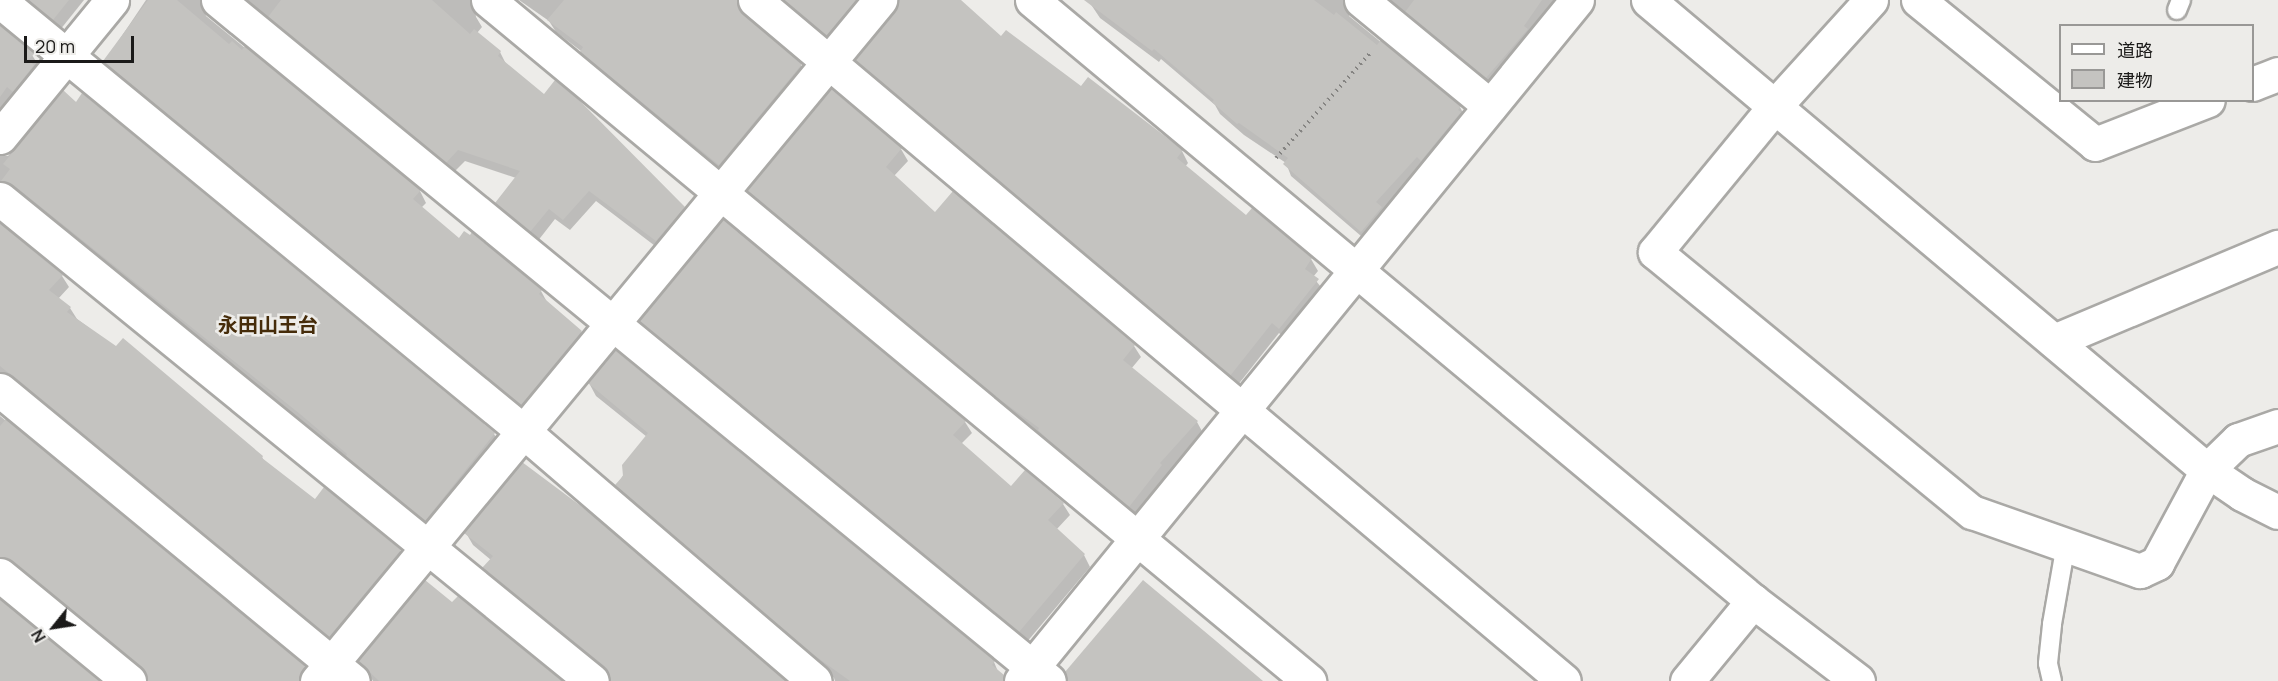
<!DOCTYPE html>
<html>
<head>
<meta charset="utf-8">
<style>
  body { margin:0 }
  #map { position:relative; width:2278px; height:681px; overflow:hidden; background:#edece9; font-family:Manrope,"Noto Sans JP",sans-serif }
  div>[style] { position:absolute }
  .shadow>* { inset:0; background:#0003 }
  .building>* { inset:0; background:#c4c3c0 }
  .path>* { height:4px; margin-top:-2px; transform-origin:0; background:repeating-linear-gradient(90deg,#858482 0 1.5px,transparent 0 6px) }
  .roads { filter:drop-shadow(2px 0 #aaa9a6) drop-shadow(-2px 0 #aaa9a6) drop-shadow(0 2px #aaa9a6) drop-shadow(0 -2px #aaa9a6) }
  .service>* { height:18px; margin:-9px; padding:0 9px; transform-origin:9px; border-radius:9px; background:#fff }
  .minor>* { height:33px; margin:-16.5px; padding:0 16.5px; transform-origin:16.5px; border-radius:16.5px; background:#fff }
  .tertiary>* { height:33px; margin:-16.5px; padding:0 16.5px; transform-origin:16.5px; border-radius:16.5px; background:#fff }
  span { translate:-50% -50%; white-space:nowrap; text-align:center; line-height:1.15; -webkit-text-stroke:5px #edece9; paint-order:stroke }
  .neighbourhood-label { font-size:20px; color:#462c0a; font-weight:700 }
  .legend { position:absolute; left:2059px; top:24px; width:195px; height:78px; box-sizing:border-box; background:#edece9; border:2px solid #999896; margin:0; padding:8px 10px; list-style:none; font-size:18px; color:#1b1a19 }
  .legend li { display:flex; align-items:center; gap:12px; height:30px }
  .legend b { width:30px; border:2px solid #999896 }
  .north { position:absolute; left:24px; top:597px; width:60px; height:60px; -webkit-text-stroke:4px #edece9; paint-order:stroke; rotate:240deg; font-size:16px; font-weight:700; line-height:24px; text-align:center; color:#1b1a19 }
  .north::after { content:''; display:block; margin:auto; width:21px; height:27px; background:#1b1a19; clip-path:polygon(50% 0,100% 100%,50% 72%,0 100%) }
  .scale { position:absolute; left:24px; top:36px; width:110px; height:27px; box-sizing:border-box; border:3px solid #1b1a19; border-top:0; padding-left:8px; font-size:18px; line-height:21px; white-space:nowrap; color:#1b1a19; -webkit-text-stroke:4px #edece9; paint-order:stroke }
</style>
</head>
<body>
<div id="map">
  <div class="shadow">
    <i style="clip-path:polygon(20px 0,84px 0,60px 30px)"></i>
    <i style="clip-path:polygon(146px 0,210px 0,205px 10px,206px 16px,420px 191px,426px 203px,421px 208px,459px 240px,541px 291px,547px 302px,581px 332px,588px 343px,528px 415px,111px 73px,105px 61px)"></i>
    <i style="clip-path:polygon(242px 0,480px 0,475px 8px,476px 17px,482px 27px,477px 33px,500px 52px,506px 64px,683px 208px,690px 219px,663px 252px,596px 201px,570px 230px,555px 219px,537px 242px,503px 214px,497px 203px,516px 178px,465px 161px,453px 173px)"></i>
    <i style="clip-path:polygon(519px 0,747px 0,742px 10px,743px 16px,801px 65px,808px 77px,726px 176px,588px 63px,581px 51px,556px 32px,549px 21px)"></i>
    <i style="clip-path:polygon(779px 0,871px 0,833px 46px)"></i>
    <i style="clip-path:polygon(899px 0,959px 0,1002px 38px,1081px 88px,1088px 79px,1182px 151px,1188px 163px,1185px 167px,1246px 217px,1252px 210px,1311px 259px,1318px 271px,1313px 277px,1324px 291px,1286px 339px,1279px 333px,1237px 386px,863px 71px,857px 60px,900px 4px)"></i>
    <i style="clip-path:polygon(1088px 0,1352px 0,1349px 16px,1460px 107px,1466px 119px,1368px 242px,1291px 176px,1286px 163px,1244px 135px,1220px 114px,1215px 105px,1161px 59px,1159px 62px,1100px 18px)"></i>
    <i style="clip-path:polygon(1385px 0,1557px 0,1493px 89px)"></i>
    <i style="clip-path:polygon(0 26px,32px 55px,39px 66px,0 126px)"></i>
    <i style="clip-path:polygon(831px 91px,901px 149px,908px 161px,894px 176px,935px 215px,1134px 346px,1141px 357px,1131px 369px,1197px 422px,1203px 433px,1166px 475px,1167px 477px,1136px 518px,1046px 442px,1043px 436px,1003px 407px,755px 202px,749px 191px)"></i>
    <i style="clip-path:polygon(63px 92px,494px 434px,501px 445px,432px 531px,354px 468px,351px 462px,308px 426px,20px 196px,0 193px,0 156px,8px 156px)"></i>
    <i style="clip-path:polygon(723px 221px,965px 422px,972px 433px,961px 444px,1011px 488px,1063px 504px,1070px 515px,1056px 530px,1084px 555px,1090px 567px,1026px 643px,647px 332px,641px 321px)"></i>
    <i style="clip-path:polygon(0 223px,62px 276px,69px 287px,58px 299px,70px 308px,77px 319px,262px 457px,265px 463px,315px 502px,400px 551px,407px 562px,336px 647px,0 384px)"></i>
    <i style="clip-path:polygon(589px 383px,994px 662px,1002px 681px,835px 681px,834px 678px,624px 497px,617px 485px,647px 437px,596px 396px)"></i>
    <i style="clip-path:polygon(0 416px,304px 667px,311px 678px,309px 681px,149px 681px,147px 676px,20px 572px,0 569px)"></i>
    <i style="clip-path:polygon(466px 533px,784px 681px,614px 681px,491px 580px,484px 568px,491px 560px,473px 545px)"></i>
    <i style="clip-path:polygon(452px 604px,561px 681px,373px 681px,360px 661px)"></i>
  </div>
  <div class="building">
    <i style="clip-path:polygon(28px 0,69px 0,53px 20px)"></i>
    <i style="clip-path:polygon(148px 0,177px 0,229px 44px,232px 41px,242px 50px,245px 46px,421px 190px,413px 199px,459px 238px,464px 231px,470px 235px,472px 232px,542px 290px,539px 294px,582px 331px,521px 405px,103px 61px)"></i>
    <i style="clip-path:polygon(281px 0,432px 0,470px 34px,474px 29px,501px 51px,498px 56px,544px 94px,555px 80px,578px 99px,685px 207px,656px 241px,589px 191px,563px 220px,549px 209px,530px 232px,495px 203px,520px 171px,458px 150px,446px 163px,268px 17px)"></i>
    <i style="clip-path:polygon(564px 0,737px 0,743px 14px,802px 64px,719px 165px,580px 52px,583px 47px,547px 20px)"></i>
    <i style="clip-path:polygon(784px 0,856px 0,826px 36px)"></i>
    <i style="clip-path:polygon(898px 0,961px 0,1001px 36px,1006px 30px,1081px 86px,1088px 77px,1183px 150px,1177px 158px,1246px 215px,1252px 208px,1312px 258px,1305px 269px,1319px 279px,1279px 329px,1272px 323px,1230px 376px,855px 60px,894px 12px)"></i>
    <i style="clip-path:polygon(1084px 0,1314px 0,1334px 15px,1336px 12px,1377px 45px,1381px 40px,1461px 106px,1458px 110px,1461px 112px,1421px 161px,1417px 157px,1376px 202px,1382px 207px,1361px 232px,1283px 164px,1288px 158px,1239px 123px,1237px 124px,1212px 102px,1214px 100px,1154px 49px,1152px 51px)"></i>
    <i style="clip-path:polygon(1414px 0,1542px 0,1524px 26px,1528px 29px,1486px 78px,1405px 12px)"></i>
    <i style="clip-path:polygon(0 25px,34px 54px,28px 60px,34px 65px,13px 92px,7px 87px,0 97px)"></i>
    <i style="clip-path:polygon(831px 89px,902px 148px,886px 167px,935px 212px,953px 191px,1135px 345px,1123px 360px,1198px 421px,1160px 463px,1162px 465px,1129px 507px,1049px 441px,1038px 430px,1039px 428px,995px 396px,747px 190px)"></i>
    <i style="clip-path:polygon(63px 90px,76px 102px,82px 93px,495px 433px,425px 521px,346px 456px,347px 454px,300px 414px,12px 184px,1px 181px,10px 169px,3px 164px)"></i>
    <i style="clip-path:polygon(723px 219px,966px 421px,953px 435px,1011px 486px,1025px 470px,1064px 503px,1048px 520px,1085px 554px,1019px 632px,639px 321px)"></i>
    <i style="clip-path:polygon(0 223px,63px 275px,49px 290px,71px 307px,67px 312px,116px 346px,123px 338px,263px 456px,262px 458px,315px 499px,324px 487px,401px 550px,329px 637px,0 366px)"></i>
    <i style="clip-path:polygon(615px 350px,995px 661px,992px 665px,1004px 675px,1003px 681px,850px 681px,811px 653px,615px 485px,623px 476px,622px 465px,648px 433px,588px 383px)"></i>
    <i style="clip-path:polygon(6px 419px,305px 666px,299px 681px,147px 681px,141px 667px,12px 561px,0 557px,0 426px)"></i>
    <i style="clip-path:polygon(522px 462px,589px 512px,786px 681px,610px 681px,604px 666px,482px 568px,493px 556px,464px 533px)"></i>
    <i style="clip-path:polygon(425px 580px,452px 602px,458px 596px,562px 681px,379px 681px,358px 661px)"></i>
    <i style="clip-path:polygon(1143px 580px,1216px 641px,1263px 681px,1067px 681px,1065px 672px)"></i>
    <i style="clip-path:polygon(0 599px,99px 681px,0 681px)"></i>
  </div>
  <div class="path">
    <i style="left:1276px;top:158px;width:142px;rotate:-48.1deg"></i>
  </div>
  <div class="roads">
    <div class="service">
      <i style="left:2177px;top:10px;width:11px;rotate:-68deg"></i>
      <i style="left:2052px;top:681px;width:18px;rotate:-103deg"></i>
      <i style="left:2048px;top:663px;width:39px;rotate:-84deg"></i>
      <i style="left:2052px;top:624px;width:81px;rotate:-80.1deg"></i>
    </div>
    <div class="minor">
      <i style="left:218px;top:0;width:1074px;rotate:39.33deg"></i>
      <i style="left:488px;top:0;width:1067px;rotate:39.67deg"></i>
      <i style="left:755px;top:0;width:1057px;rotate:40.09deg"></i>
      <i style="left:1032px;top:0;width:939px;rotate:39.81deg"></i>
      <i style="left:1753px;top:601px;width:132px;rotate:37.3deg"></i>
      <i style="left:1361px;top:0;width:167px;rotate:39.4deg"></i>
      <i style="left:1871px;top:0;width:143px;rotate:132.2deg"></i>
      <i style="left:1775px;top:106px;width:189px;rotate:129.4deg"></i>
      <i style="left:1655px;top:252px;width:410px;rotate:39.4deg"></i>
      <i style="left:1972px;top:512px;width:178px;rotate:19.4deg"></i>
      <i style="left:2140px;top:571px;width:19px;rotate:-25deg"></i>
      <i style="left:2157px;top:563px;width:106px;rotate:-61.7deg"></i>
      <i style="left:2207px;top:470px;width:43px;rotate:-44.1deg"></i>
      <i style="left:2238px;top:440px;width:42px;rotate:-19.3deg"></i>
      <i style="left:1918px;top:0;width:228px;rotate:39.1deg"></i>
      <i style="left:2095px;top:144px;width:121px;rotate:-21.3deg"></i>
      <i style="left:0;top:1px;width:677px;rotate:39.43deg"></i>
      <i style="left:523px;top:431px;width:384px;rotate:40.6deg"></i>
      <i style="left:2252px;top:84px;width:28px;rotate:-21deg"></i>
      <i style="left:0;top:137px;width:177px;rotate:-50.7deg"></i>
      <i style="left:0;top:199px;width:763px;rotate:39.15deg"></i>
      <i style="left:2054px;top:341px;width:243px;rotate:-22.8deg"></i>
      <i style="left:0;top:390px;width:457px;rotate:39.5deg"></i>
      <i style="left:0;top:575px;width:167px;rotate:39.4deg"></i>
      <i style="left:317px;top:681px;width:884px;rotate:-50.42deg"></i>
      <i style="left:1687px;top:681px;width:104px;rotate:-50.5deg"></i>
    </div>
    <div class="tertiary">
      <i style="left:1648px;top:0;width:730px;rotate:40.06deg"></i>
      <i style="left:2207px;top:470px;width:42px;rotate:34.4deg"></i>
      <i style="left:2242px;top:494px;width:40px;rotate:26.6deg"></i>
      <i style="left:1021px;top:681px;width:879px;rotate:-50.77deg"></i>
    </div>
  </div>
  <div class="neighbourhood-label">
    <span style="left:268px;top:324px">永田山王台</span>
  </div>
  <ul class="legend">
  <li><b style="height:8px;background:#fff"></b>道路</li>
  <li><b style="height:16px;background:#c4c3c0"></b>建物</li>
  </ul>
  <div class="north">N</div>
  <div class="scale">20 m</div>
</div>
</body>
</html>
